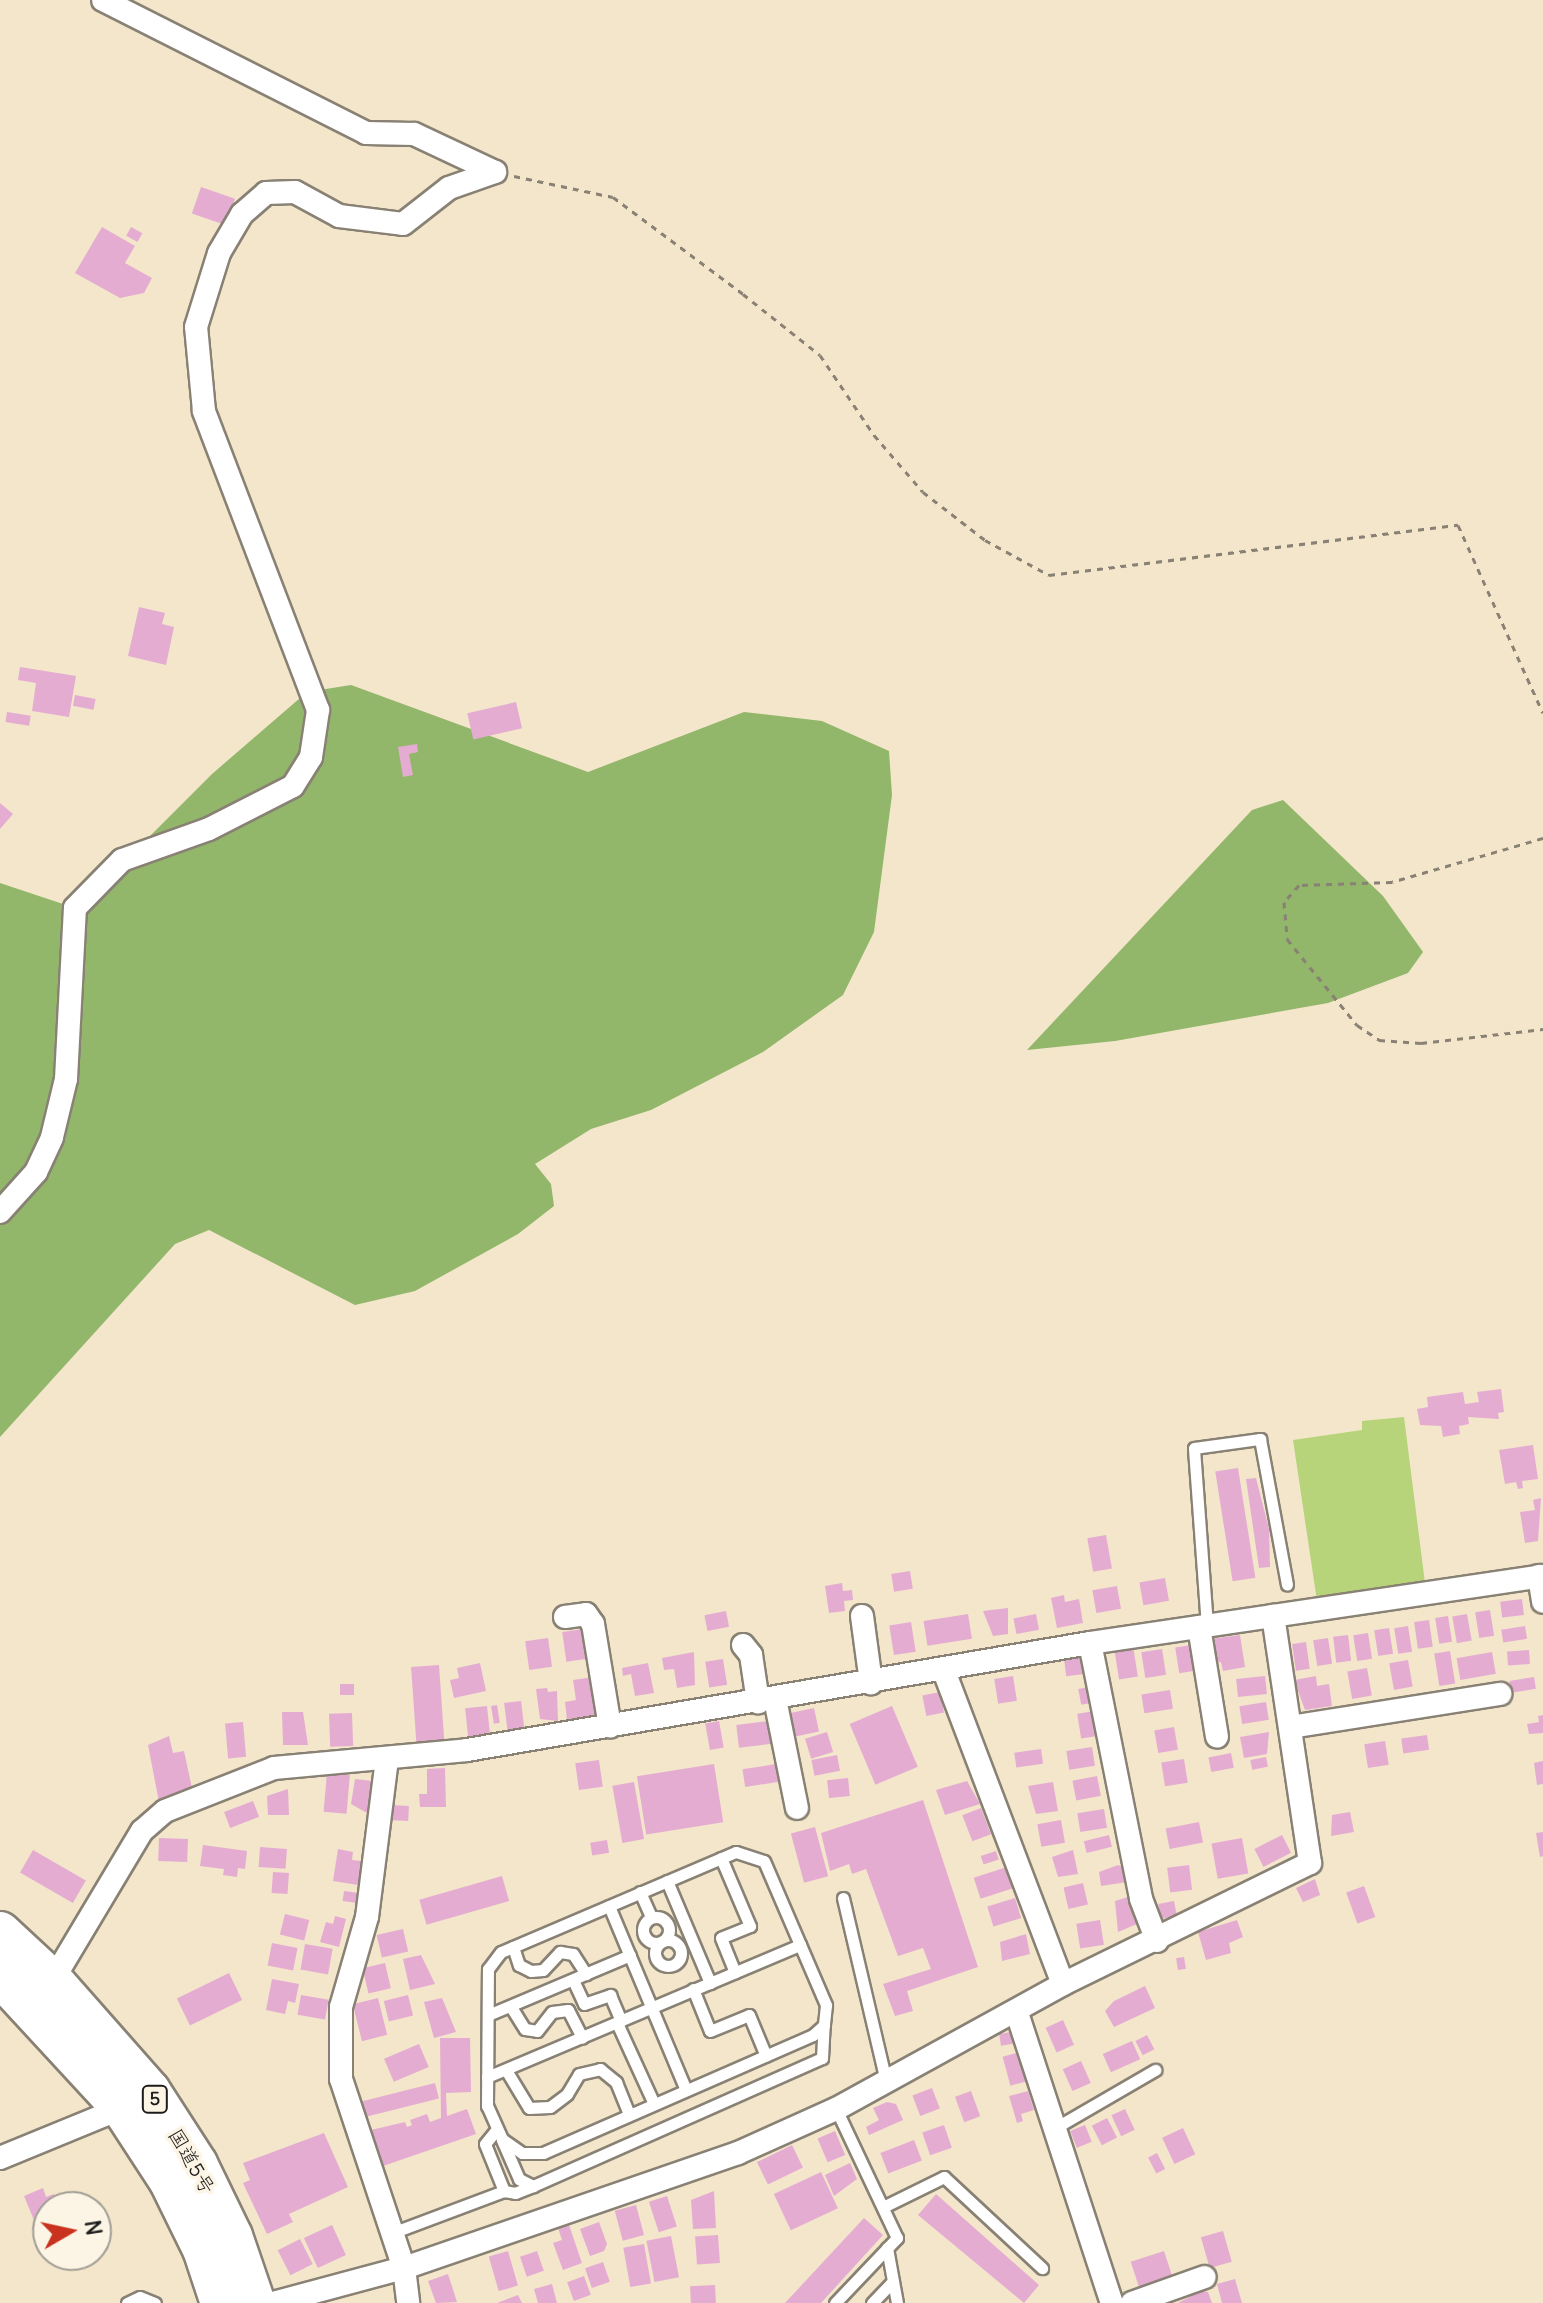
<!DOCTYPE html>
<html>
<head>
<meta charset="utf-8">
<style>
  body { margin:0 }
  #map { position:relative; width:1543px; height:2303px; overflow:hidden; background:#f3e6cb; font-family:Delius,"Klee One",sans-serif }
  div>[style] { position:absolute }
  .green>* { inset:0; background:#b8d47a }
  .forest>* { inset:0; background:#92b66a }
  .building>* { inset:0; background:#e5acd2; transform-origin:0 0 }
  .path>* { height:3px; margin-top:-1.5px; transform-origin:0; background:repeating-linear-gradient(90deg,#888174 0 6px,transparent 0 12px) }
  .roads { filter:drop-shadow(2px 0 #888174) drop-shadow(-2px 0 #888174) drop-shadow(0 2px #888174) drop-shadow(0 -2px #888174) }
  .lane>* { height:11px; margin:-5.5px; padding:0 5.5px; transform-origin:5.5px; border-radius:5.5px; background:#fff }
  .lane>.ring { margin:-5.5px; padding:0; box-sizing:content-box; background:none; border:11px solid #fff; border-radius:50% }
  .street>* { height:22px; margin:-11px; padding:0 11px; transform-origin:11px; border-radius:11px; background:#fff }
  .highway>* { height:40px; margin:-20px; padding:0 20px; transform-origin:20px; border-radius:20px; background:#fff }
  span { translate:-50% -50%; white-space:nowrap; text-align:center; line-height:1.15; -webkit-text-stroke:7px #fcf5e5; paint-order:stroke }
  .shield-label span { padding:2px 6px; background:#fcf5e5; border:2px solid; border-radius:6px; -webkit-text-stroke-width:0 }
  .shield-label { font-size:18px; color:#1c1c1c; font-weight:700 }
  .street-label { font-size:20px; color:#1c1c1c }
  .north { position:absolute; left:32px; top:2191px; width:80px; height:80px; box-sizing:border-box; background:#fcf5e5; border:2px solid #a29e95; border-radius:50%; rotate:81deg; font-size:22px; font-weight:700; line-height:32px; text-align:center; color:#1c1c1c }
  .north::after { content:''; display:block; margin:auto; width:28px; height:36px; background:#c8321e; clip-path:polygon(50% 0,100% 100%,50% 72%,0 100%) }
</style>
</head>
<body>
<div id="map">
  <div class="green">
    <i style="clip-path:polygon(1404px 1417px,1425px 1583px,1317px 1601px,1293px 1440px,1362px 1430px,1362px 1421px)"></i>
  </div>
  <div class="forest">
    <i style="clip-path:polygon(351px 685px,588px 772px,744px 712px,822px 721px,889px 751px,892px 795px,874px 932px,843px 995px,763px 1052px,651px 1110px,591px 1129px,535px 1164px,551px 1184px,554px 1206px,518px 1234px,415px 1291px,355px 1305px,209px 1230px,175px 1244px,0 1437px,0 883px,63px 904px,85px 901px,212px 774px,307px 692px)"></i>
    <i style="clip-path:polygon(1283px 800px,1383px 896px,1423px 952px,1408px 973px,1328px 1003px,1115px 1041px,1027px 1050px,1252px 810px)"></i>
  </div>
  <div class="building">
    <i style="left:201px;top:187px;width:36px;height:28px;rotate:19deg"></i>
    <i style="clip-path:polygon(102px 227px,135px 246px,125px 263px,152px 278px,144px 293px,120px 298px,75px 273px)"></i>
    <i style="left:131px;top:227px;width:13px;height:10px;rotate:29deg"></i>
    <i style="clip-path:polygon(139px 607px,165px 613px,162px 624px,174px 627px,166px 665px,128px 656px)"></i>
    <i style="clip-path:polygon(20px 667px,76px 676px,69px 717px,32px 711px,36px 683px,18px 680px)"></i>
    <i style="left:75px;top:695px;width:21px;height:11px;rotate:11deg"></i>
    <i style="left:516px;top:702px;width:27px;height:50px;rotate:77deg"></i>
    <i style="left:7px;top:712px;width:24px;height:10px;rotate:9deg"></i>
    <i style="clip-path:polygon(417px 744px,418px 752px,409px 754px,413px 775px,403px 777px,398px 747px)"></i>
    <i style="clip-path:polygon(0 803px,13px 814px,0 829px)"></i>
    <i style="clip-path:polygon(1501px 1389px,1504px 1412px,1498px 1413px,1499px 1419px,1468px 1417px,1469px 1424px,1459px 1426px,1460px 1434px,1443px 1437px,1441px 1426px,1420px 1425px,1417px 1409px,1428px 1407px,1427px 1397px,1463px 1392px,1465px 1404px,1479px 1402px,1477px 1392px)"></i>
    <i style="clip-path:polygon(1533px 1445px,1538px 1479px,1522px 1481px,1523px 1488px,1518px 1489px,1516px 1482px,1505px 1484px,1499px 1450px)"></i>
    <i style="left:1238px;top:1468px;width:111px;height:23px;rotate:81deg"></i>
    <i style="clip-path:polygon(1256px 1478px,1269px 1529px,1270px 1567px,1259px 1568px,1246px 1479px)"></i>
    <i style="clip-path:polygon(1541px 1498px,1538px 1541px,1525px 1543px,1520px 1512px,1535px 1510px,1533px 1500px)"></i>
    <i style="left:1106px;top:1535px;width:34px;height:19px;rotate:80deg"></i>
    <i style="left:910px;top:1571px;width:18px;height:19px;rotate:81deg"></i>
    <i style="left:1165px;top:1578px;width:23px;height:26px;rotate:80deg"></i>
    <i style="clip-path:polygon(842px 1583px,843px 1591px,852px 1590px,853px 1600px,844px 1601px,845px 1611px,829px 1613px,825px 1586px)"></i>
    <i style="left:1117px;top:1586px;width:23px;height:25px;rotate:80deg"></i>
    <i style="clip-path:polygon(1064px 1595px,1065px 1602px,1079px 1599px,1083px 1623px,1057px 1628px,1051px 1598px)"></i>
    <i style="left:1522px;top:1599px;width:16px;height:22px;rotate:83deg"></i>
    <i style="clip-path:polygon(1008px 1608px,1008px 1634px,993px 1636px,983px 1611px)"></i>
    <i style="left:1490px;top:1610px;width:26px;height:15px;rotate:81deg"></i>
    <i style="left:726px;top:1611px;width:16px;height:22px;rotate:79deg"></i>
    <i style="left:968px;top:1614px;width:25px;height:45px;rotate:81deg"></i>
    <i style="left:1036px;top:1614px;width:16px;height:23px;rotate:79deg"></i>
    <i style="left:1467px;top:1614px;width:27px;height:15px;rotate:80deg"></i>
    <i style="left:1448px;top:1616px;width:26px;height:13px;rotate:81deg"></i>
    <i style="left:1429px;top:1620px;width:27px;height:15px;rotate:82deg"></i>
    <i style="left:911px;top:1622px;width:30px;height:22px;rotate:81deg"></i>
    <i style="left:1408px;top:1626px;width:26px;height:14px;rotate:81deg"></i>
    <i style="left:1525px;top:1626px;width:13px;height:24px;rotate:81deg"></i>
    <i style="left:1389px;top:1628px;width:26px;height:15px;rotate:81deg"></i>
    <i style="left:583px;top:1629px;width:30px;height:21px;rotate:82deg"></i>
    <i style="left:1368px;top:1633px;width:26px;height:15px;rotate:81deg"></i>
    <i style="clip-path:polygon(1240px 1635px,1245px 1667px,1223px 1671px,1221px 1662px,1214px 1663px,1210px 1639px)"></i>
    <i style="left:1348px;top:1635px;width:26px;height:15px;rotate:83deg"></i>
    <i style="left:548px;top:1638px;width:29px;height:23px;rotate:82deg"></i>
    <i style="left:1328px;top:1638px;width:26px;height:15px;rotate:81deg"></i>
    <i style="left:1306px;top:1642px;width:27px;height:14px;rotate:82deg"></i>
    <i style="left:1191px;top:1645px;width:26px;height:16px;rotate:81deg"></i>
    <i style="left:1133px;top:1646px;width:31px;height:19px;rotate:81deg"></i>
    <i style="left:1162px;top:1649px;width:26px;height:21px;rotate:81deg"></i>
    <i style="left:1529px;top:1650px;width:14px;height:22px;rotate:86deg"></i>
    <i style="left:1450px;top:1651px;width:33px;height:16px;rotate:81deg"></i>
    <i style="clip-path:polygon(694px 1652px,695px 1685px,677px 1688px,674px 1669px,664px 1670px,662px 1658px)"></i>
    <i style="left:1492px;top:1652px;width:22px;height:36px;rotate:80deg"></i>
    <i style="left:1084px;top:1657px;width:17px;height:20px;rotate:83deg"></i>
    <i style="left:723px;top:1659px;width:26px;height:18px;rotate:81deg"></i>
    <i style="left:1408px;top:1660px;width:27px;height:19px;rotate:80deg"></i>
    <i style="clip-path:polygon(480px 1663px,486px 1691px,454px 1698px,450px 1680px,459px 1678px,457px 1668px)"></i>
    <i style="clip-path:polygon(648px 1663px,654px 1693px,635px 1696px,631px 1674px,623px 1676px,622px 1668px)"></i>
    <i style="left:439px;top:1665px;width:77px;height:28px;rotate:86deg"></i>
    <i style="left:1367px;top:1668px;width:28px;height:20px;rotate:80deg"></i>
    <i style="left:1013px;top:1676px;width:25px;height:19px;rotate:81deg"></i>
    <i style="left:1265px;top:1676px;width:18px;height:29px;rotate:84deg"></i>
    <i style="clip-path:polygon(1316px 1676px,1317px 1686px,1329px 1684px,1332px 1706px,1305px 1710px,1294px 1680px)"></i>
    <i style="clip-path:polygon(594px 1677px,599px 1715px,567px 1720px,565px 1702px,576px 1700px,573px 1680px)"></i>
    <i style="left:1534px;top:1677px;width:12px;height:25px;rotate:81deg"></i>
    <i style="left:340px;top:1684px;width:14px;height:11px"></i>
    <i style="left:1089px;top:1687px;width:16px;height:11px;rotate:79deg"></i>
    <i style="clip-path:polygon(547px 1688px,548px 1692px,557px 1691px,558px 1721px,540px 1719px,536px 1689px)"></i>
    <i style="left:1170px;top:1690px;width:19px;height:29px;rotate:81deg"></i>
    <i style="left:940px;top:1692px;width:21px;height:18px;rotate:79deg"></i>
    <i style="left:521px;top:1701px;width:32px;height:17px;rotate:83deg"></i>
    <i style="left:1266px;top:1702px;width:18px;height:27px;rotate:81deg"></i>
    <i style="left:497px;top:1705px;width:18px;height:6px;rotate:81deg"></i>
    <i style="left:487px;top:1706px;width:30px;height:22px;rotate:84deg"></i>
    <i style="left:892px;top:1706px;width:66px;height:46px;rotate:67deg"></i>
    <i style="left:814px;top:1708px;width:24px;height:24px;rotate:78deg"></i>
    <i style="left:1095px;top:1711px;width:25px;height:18px;rotate:81deg"></i>
    <i style="clip-path:polygon(282px 1712px,303px 1712px,308px 1745px,283px 1745px)"></i>
    <i style="left:352px;top:1713px;width:33px;height:23px;rotate:88deg"></i>
    <i style="clip-path:polygon(1543px 1715px,1543px 1733px,1529px 1734px,1527px 1724px,1539px 1722px,1538px 1716px)"></i>
    <i style="left:719px;top:1721px;width:27px;height:14px;rotate:80deg"></i>
    <i style="left:769px;top:1721px;width:23px;height:33px;rotate:83deg"></i>
    <i style="left:243px;top:1722px;width:35px;height:18px;rotate:85deg"></i>
    <i style="left:1174px;top:1727px;width:23px;height:20px;rotate:80deg"></i>
    <i style="left:827px;top:1732px;width:21px;height:23px;rotate:73deg"></i>
    <i style="clip-path:polygon(1269px 1732px,1267px 1754px,1244px 1758px,1240px 1737px)"></i>
    <i style="left:1427px;top:1735px;width:15px;height:26px;rotate:82deg"></i>
    <i style="clip-path:polygon(169px 1736px,173px 1753px,184px 1751px,192px 1788px,159px 1802px,148px 1745px)"></i>
    <i style="left:1385px;top:1741px;width:24px;height:21px;rotate:81deg"></i>
    <i style="left:1092px;top:1747px;width:19px;height:26px;rotate:81deg"></i>
    <i style="left:1041px;top:1749px;width:15px;height:27px;rotate:82deg"></i>
    <i style="left:1231px;top:1753px;width:15px;height:23px;rotate:79deg"></i>
    <i style="left:837px;top:1755px;width:16px;height:26px;rotate:79deg"></i>
    <i style="left:1266px;top:1757px;width:10px;height:16px;rotate:79deg"></i>
    <i style="left:1184px;top:1759px;width:24px;height:23px;rotate:81deg"></i>
    <i style="left:599px;top:1760px;width:27px;height:24px;rotate:82deg"></i>
    <i style="clip-path:polygon(1543px 1761px,1543px 1784px,1537px 1785px,1534px 1763px)"></i>
    <i style="left:714px;top:1764px;width:59px;height:78px;rotate:81deg"></i>
    <i style="left:776px;top:1764px;width:18px;height:34px;rotate:81deg"></i>
    <i style="clip-path:polygon(445px 1768px,446px 1807px,420px 1807px,419px 1794px,427px 1794px,427px 1769px)"></i>
    <i style="left:327px;top:1773px;width:23px;height:39px;rotate:5deg"></i>
    <i style="left:1097px;top:1776px;width:20px;height:25px;rotate:79deg"></i>
    <i style="left:848px;top:1778px;width:18px;height:21px;rotate:84deg"></i>
    <i style="clip-path:polygon(355px 1779px,372px 1781px,367px 1813px,351px 1804px)"></i>
    <i style="clip-path:polygon(967px 1781px,980px 1804px,945px 1815px,936px 1790px)"></i>
    <i style="left:634px;top:1782px;width:58px;height:22px;rotate:80deg"></i>
    <i style="clip-path:polygon(1053px 1782px,1058px 1811px,1036px 1814px,1028px 1786px)"></i>
    <i style="clip-path:polygon(288px 1789px,289px 1815px,268px 1815px,267px 1796px)"></i>
    <i style="clip-path:polygon(923px 1800px,978px 1967px,907px 1991px,913px 2011px,895px 2016px,883px 1984px,931px 1969px,923px 1948px,898px 1956px,866px 1869px,852px 1874px,849px 1864px,830px 1871px,821px 1833px)"></i>
    <i style="left:253px;top:1801px;width:17px;height:31px;rotate:69deg"></i>
    <i style="left:390px;top:1805px;width:19px;height:15px;rotate:3deg"></i>
    <i style="left:981px;top:1808px;width:28px;height:20px;rotate:69deg"></i>
    <i style="left:1104px;top:1809px;width:19px;height:27px;rotate:81deg"></i>
    <i style="clip-path:polygon(1350px 1812px,1354px 1832px,1331px 1836px,1332px 1815px)"></i>
    <i style="left:1061px;top:1820px;width:23px;height:24px;rotate:80deg"></i>
    <i style="left:1199px;top:1822px;width:21px;height:34px;rotate:79deg"></i>
    <i style="left:815px;top:1827px;width:51px;height:25px;rotate:75deg"></i>
    <i style="clip-path:polygon(1543px 1832px,1543px 1856px,1540px 1857px,1536px 1833px)"></i>
    <i style="left:1109px;top:1835px;width:12px;height:26px;rotate:76deg"></i>
    <i style="left:1282px;top:1835px;width:20px;height:31px;rotate:63deg"></i>
    <i style="left:159px;top:1838px;width:29px;height:23px;rotate:2deg"></i>
    <i style="left:1242px;top:1838px;width:36px;height:31px;rotate:80deg"></i>
    <i style="left:607px;top:1840px;width:13px;height:17px;rotate:81deg"></i>
    <i style="clip-path:polygon(203px 1845px,247px 1851px,245px 1869px,238px 1868px,237px 1877px,223px 1875px,224px 1869px,200px 1866px)"></i>
    <i style="left:260px;top:1847px;width:27px;height:20px;rotate:4deg"></i>
    <i style="clip-path:polygon(338px 1849px,353px 1852px,352px 1860px,362px 1861px,358px 1885px,333px 1881px)"></i>
    <i style="left:33px;top:1850px;width:61px;height:26px;rotate:30deg"></i>
    <i style="clip-path:polygon(1073px 1850px,1078px 1874px,1058px 1877px,1052px 1857px)"></i>
    <i style="left:996px;top:1851px;width:9px;height:16px;rotate:72deg"></i>
    <i style="clip-path:polygon(1118px 1865px,1125px 1868px,1127px 1882px,1101px 1886px,1099px 1872px)"></i>
    <i style="left:1189px;top:1865px;width:25px;height:22px;rotate:83deg"></i>
    <i style="left:1007px;top:1867px;width:22px;height:35px;rotate:72deg"></i>
    <i style="left:273px;top:1872px;width:16px;height:21px;rotate:4deg"></i>
    <i style="left:502px;top:1876px;width:26px;height:86px;rotate:74deg"></i>
    <i style="clip-path:polygon(1315px 1879px,1320px 1895px,1303px 1902px,1296px 1888px)"></i>
    <i style="left:1083px;top:1883px;width:22px;height:20px;rotate:77deg"></i>
    <i style="left:1364px;top:1886px;width:33px;height:19px;rotate:70deg"></i>
    <i style="left:344px;top:1891px;width:15px;height:10px;rotate:8deg"></i>
    <i style="clip-path:polygon(1128px 1897px,1137px 1924px,1118px 1932px,1115px 1901px)"></i>
    <i style="left:1015px;top:1898px;width:21px;height:29px;rotate:73deg"></i>
    <i style="left:1174px;top:1901px;width:15px;height:16px;rotate:79deg"></i>
    <i style="left:285px;top:1914px;width:25px;height:21px;rotate:14deg"></i>
    <i style="clip-path:polygon(335px 1916px,346px 1919px,339px 1947px,320px 1942px,326px 1922px,333px 1924px)"></i>
    <i style="left:1100px;top:1920px;width:25px;height:24px;rotate:81deg"></i>
    <i style="clip-path:polygon(1237px 1920px,1243px 1937px,1229px 1943px,1231px 1953px,1206px 1960px,1198px 1932px)"></i>
    <i style="left:403px;top:1929px;width:23px;height:27px;rotate:77deg"></i>
    <i style="clip-path:polygon(1026px 1934px,1030px 1954px,1002px 1961px,1000px 1942px)"></i>
    <i style="left:272px;top:1943px;width:26px;height:23px;rotate:11deg"></i>
    <i style="left:305px;top:1944px;width:28px;height:26px;rotate:10deg"></i>
    <i style="clip-path:polygon(421px 1955px,435px 1984px,410px 1990px,403px 1959px)"></i>
    <i style="left:1184px;top:1957px;width:12px;height:8px;rotate:81deg"></i>
    <i style="left:385px;top:1963px;width:26px;height:23px;rotate:77deg"></i>
    <i style="left:229px;top:1973px;width:30px;height:58px;rotate:64deg"></i>
    <i style="clip-path:polygon(272px 1979px,299px 1984px,295px 2003px,288px 2001px,285px 2014px,266px 2010px)"></i>
    <i style="clip-path:polygon(1145px 1986px,1155px 2008px,1114px 2027px,1105px 2011px,1114px 2001px)"></i>
    <i style="left:301px;top:1995px;width:28px;height:20px;rotate:10deg"></i>
    <i style="left:408px;top:1995px;width:21px;height:25px;rotate:76deg"></i>
    <i style="left:378px;top:1998px;width:38px;height:26px;rotate:76deg"></i>
    <i style="clip-path:polygon(442px 1998px,456px 2032px,434px 2038px,424px 2002px)"></i>
    <i style="left:1063px;top:2020px;width:27px;height:19px;rotate:66deg"></i>
    <i style="left:1011px;top:2032px;width:12px;height:12px;rotate:81deg"></i>
    <i style="left:1147px;top:2035px;width:16px;height:13px;rotate:63deg"></i>
    <i style="clip-path:polygon(440px 2038px,470px 2038px,471px 2092px,446px 2093px,447px 2116px,467px 2109px,476px 2134px,383px 2166px,371px 2130px,405px 2122px,407px 2127px,412px 2125px,410px 2120px,427px 2114px,430px 2122px,441px 2118px)"></i>
    <i style="left:1132px;top:2041px;width:20px;height:32px;rotate:66deg"></i>
    <i style="left:419px;top:2044px;width:25px;height:38px;rotate:67deg"></i>
    <i style="left:1020px;top:2052px;width:30px;height:18px;rotate:75deg"></i>
    <i style="left:1081px;top:2061px;width:24px;height:20px;rotate:66deg"></i>
    <i style="left:435px;top:2083px;width:16px;height:75px;rotate:76deg"></i>
    <i style="left:932px;top:2088px;width:22px;height:21px;rotate:69deg"></i>
    <i style="left:971px;top:2091px;width:27px;height:17px;rotate:70deg"></i>
    <i style="clip-path:polygon(1028px 2091px,1034px 2110px,1021px 2114px,1023px 2121px,1017px 2123px,1009px 2096px)"></i>
    <i style="clip-path:polygon(887px 2102px,896px 2104px,903px 2120px,869px 2135px,866px 2127px,879px 2120px,873px 2108px)"></i>
    <i style="left:1125px;top:2109px;width:23px;height:15px;rotate:65deg"></i>
    <i style="left:1107px;top:2118px;width:22px;height:17px;rotate:63deg"></i>
    <i style="left:944px;top:2125px;width:24px;height:23px;rotate:71deg"></i>
    <i style="left:1085px;top:2125px;width:18px;height:16px;rotate:68deg"></i>
    <i style="left:1183px;top:2128px;width:29px;height:23px;rotate:65deg"></i>
    <i style="left:835px;top:2131px;width:26px;height:19px;rotate:67deg"></i>
    <i style="clip-path:polygon(324px 2133px,348px 2187px,289px 2214px,293px 2222px,267px 2234px,243px 2183px,250px 2180px,243px 2163px)"></i>
    <i style="left:914px;top:2140px;width:22px;height:36px;rotate:69deg"></i>
    <i style="left:792px;top:2145px;width:25px;height:39px;rotate:64deg"></i>
    <i style="left:1157px;top:2153px;width:18px;height:10px;rotate:63deg"></i>
    <i style="clip-path:polygon(850px 2163px,857px 2179px,834px 2196px,825px 2175px)"></i>
    <i style="left:821px;top:2172px;width:40px;height:52px;rotate:65deg"></i>
    <i style="clip-path:polygon(43px 2188px,46px 2197px,54px 2194px,60px 2207px,48px 2207px,48px 2226px,38px 2230px,24px 2196px)"></i>
    <i style="clip-path:polygon(714px 2191px,716px 2228px,693px 2229px,691px 2200px)"></i>
    <i style="clip-path:polygon(936px 2194px,1039px 2285px,1024px 2303px,918px 2215px)"></i>
    <i style="left:667px;top:2196px;width:32px;height:19px;rotate:72deg"></i>
    <i style="left:636px;top:2205px;width:31px;height:22px;rotate:75deg"></i>
    <i style="clip-path:polygon(864px 2218px,883px 2235px,821px 2303px,785px 2303px)"></i>
    <i style="clip-path:polygon(599px 2222px,607px 2244px,604px 2251px,590px 2256px,580px 2229px)"></i>
    <i style="left:332px;top:2225px;width:33px;height:31px;rotate:65deg"></i>
    <i style="clip-path:polygon(569px 2225px,582px 2263px,563px 2270px,553px 2243px,562px 2240px,558px 2228px)"></i>
    <i style="left:1223px;top:2231px;width:32px;height:23px;rotate:74deg"></i>
    <i style="left:718px;top:2235px;width:28px;height:23px;rotate:86deg"></i>
    <i style="left:671px;top:2236px;width:42px;height:25px;rotate:79deg"></i>
    <i style="left:300px;top:2239px;width:28px;height:25px;rotate:63deg"></i>
    <i style="left:644px;top:2244px;width:40px;height:21px;rotate:80deg"></i>
    <i style="left:508px;top:2251px;width:36px;height:20px;rotate:74deg"></i>
    <i style="left:537px;top:2251px;width:21px;height:18px;rotate:71deg"></i>
    <i style="left:1164px;top:2251px;width:26px;height:35px;rotate:72deg"></i>
    <i style="left:603px;top:2262px;width:21px;height:19px;rotate:71deg"></i>
    <i style="clip-path:polygon(448px 2274px,457px 2302px,436px 2303px,428px 2281px)"></i>
    <i style="left:584px;top:2276px;width:20px;height:18px;rotate:70deg"></i>
    <i style="clip-path:polygon(1235px 2279px,1242px 2303px,1222px 2303px,1217px 2284px)"></i>
    <i style="clip-path:polygon(552px 2284px,557px 2303px,538px 2303px,534px 2289px)"></i>
    <i style="left:715px;top:2285px;width:18px;height:25px;rotate:87deg"></i>
    <i style="clip-path:polygon(1201px 2291px,1208px 2292px,1212px 2303px,1178px 2303px)"></i>
    <i style="clip-path:polygon(518px 2295px,522px 2303px,497px 2303px)"></i>
  </div>
  <div class="path">
    <i style="left:514px;top:176px;width:101px;rotate:12deg"></i>
    <i style="left:613px;top:197px;width:162px;rotate:36.7deg"></i>
    <i style="left:743px;top:294px;width:98px;rotate:38.4deg"></i>
    <i style="left:820px;top:355px;width:97px;rotate:56deg"></i>
    <i style="left:874px;top:435px;width:75px;rotate:49.3deg"></i>
    <i style="left:923px;top:492px;width:78px;rotate:37.7deg"></i>
    <i style="left:985px;top:540px;width:73px;rotate:28.7deg"></i>
    <i style="left:1049px;top:575px;width:412px;rotate:-7deg"></i>
    <i style="left:1458px;top:525px;width:206px;rotate:65.7deg"></i>
    <i style="left:1543px;top:838px;width:157px;rotate:163.8deg"></i>
    <i style="left:1392px;top:882px;width:93px;rotate:178.2deg"></i>
    <i style="left:1299px;top:885px;width:23px;rotate:131deg"></i>
    <i style="left:1284px;top:902px;width:37px;rotate:85deg"></i>
    <i style="left:1287px;top:939px;width:111px;rotate:50.9deg"></i>
    <i style="left:1357px;top:1025px;width:27px;rotate:34deg"></i>
    <i style="left:1379px;top:1040px;width:42px;rotate:4.1deg"></i>
    <i style="left:1421px;top:1043px;width:123px;rotate:-6.5deg"></i>
  </div>
  <div class="roads">
    <div class="lane">
      <i style="left:1207px;top:1626px;width:178px;rotate:-94.2deg"></i>
      <i style="left:1194px;top:1448px;width:67px;rotate:-7.8deg"></i>
      <i style="left:1260px;top:1439px;width:148px;rotate:79.5deg"></i>
      <i style="left:736px;top:1852px;width:29px;rotate:18deg"></i>
      <i style="left:764px;top:1861px;width:157px;rotate:66.7deg"></i>
      <i style="left:826px;top:2005px;width:20px;rotate:96deg"></i>
      <i style="left:824px;top:2025px;width:15px;rotate:138deg"></i>
      <i style="left:813px;top:2035px;width:295px;rotate:156.4deg"></i>
      <i style="left:543px;top:2153px;width:21px;rotate:180deg"></i>
      <i style="left:522px;top:2153px;width:24px;rotate:-145deg"></i>
      <i style="left:502px;top:2139px;width:36px;rotate:-114deg"></i>
      <i style="left:487px;top:2106px;width:137px;rotate:-89.6deg"></i>
      <i style="left:488px;top:1969px;width:21px;rotate:-53deg"></i>
      <i style="left:501px;top:1952px;width:255px;rotate:-23.1deg"></i>
      <i style="left:721px;top:1858px;width:74px;rotate:66.9deg"></i>
      <i style="left:750px;top:1926px;width:31px;rotate:158deg"></i>
      <i style="left:721px;top:1938px;width:37px;rotate:68deg"></i>
      <i style="left:667px;top:1881px;width:111px;rotate:67.1deg"></i>
      <i style="left:640px;top:1892px;width:27px;rotate:66deg"></i>
      <i style="left:843px;top:1898px;width:189px;rotate:76.8deg"></i>
      <i style="left:609px;top:1906px;width:199px;rotate:67.3deg"></i>
      <i class="ring" style="left:643px;top:1917px;width:15px;height:15px"></i>
      <i class="ring" style="left:655px;top:1940px;width:15px;height:15px"></i>
      <i style="left:513px;top:1947px;width:19px;rotate:72deg"></i>
      <i style="left:519px;top:1965px;width:13px;rotate:27deg"></i>
      <i style="left:531px;top:1971px;width:12px;rotate:-5deg"></i>
      <i style="left:543px;top:1970px;width:25px;rotate:-47deg"></i>
      <i style="left:560px;top:1952px;width:13px;rotate:9deg"></i>
      <i style="left:573px;top:1954px;width:24px;rotate:57deg"></i>
      <i style="left:573px;top:1980px;width:26px;rotate:65deg"></i>
      <i style="left:584px;top:2004px;width:28px;rotate:-19deg"></i>
      <i style="left:610px;top:1995px;width:28px;rotate:67deg"></i>
      <i style="left:693px;top:1989px;width:45px;rotate:68deg"></i>
      <i style="left:710px;top:2031px;width:42px;rotate:-22.3deg"></i>
      <i style="left:749px;top:2015px;width:44px;rotate:67.5deg"></i>
      <i style="left:511px;top:2007px;width:26px;rotate:58deg"></i>
      <i style="left:525px;top:2029px;width:12px;rotate:9deg"></i>
      <i style="left:537px;top:2031px;width:24px;rotate:-52deg"></i>
      <i style="left:552px;top:2012px;width:16px;rotate:-7deg"></i>
      <i style="left:568px;top:2010px;width:31px;rotate:63deg"></i>
      <i style="left:488px;top:2015px;width:154px;rotate:-22.9deg"></i>
      <i style="left:617px;top:2023px;width:89px;rotate:65.4deg"></i>
      <i style="left:506px;top:2070px;width:44px;rotate:58.8deg"></i>
      <i style="left:529px;top:2108px;width:21px;rotate:-3deg"></i>
      <i style="left:550px;top:2107px;width:21px;rotate:-37deg"></i>
      <i style="left:567px;top:2094px;width:23px;rotate:-59deg"></i>
      <i style="left:579px;top:2074px;width:22px;rotate:-13deg"></i>
      <i style="left:600px;top:2069px;width:21px;rotate:39deg"></i>
      <i style="left:616px;top:2082px;width:35px;rotate:68deg"></i>
      <i style="left:487px;top:2077px;width:340px;rotate:-22.9deg"></i>
      <i style="left:1055px;top:2128px;width:116px;rotate:-30.1deg"></i>
      <i style="left:497px;top:2129px;width:19px;rotate:129deg"></i>
      <i style="left:485px;top:2144px;width:51px;rotate:68deg"></i>
      <i style="left:504px;top:2191px;width:11px;rotate:10deg"></i>
      <i style="left:515px;top:2193px;width:19px;rotate:-21deg"></i>
      <i style="left:502px;top:2140px;width:43px;rotate:66.4deg"></i>
      <i style="left:519px;top:2179px;width:16px;rotate:27deg"></i>
      <i style="left:533px;top:2186px;width:316px;rotate:-23.9deg"></i>
      <i style="left:822px;top:2058px;width:33px;rotate:-87deg"></i>
      <i style="left:883px;top:2207px;width:68px;rotate:-26.2deg"></i>
      <i style="left:944px;top:2177px;width:134px;rotate:42.9deg"></i>
      <i style="left:392px;top:2233px;width:120px;rotate:-20.6deg"></i>
      <i style="left:887px;top:2248px;width:56px;rotate:79.7deg"></i>
      <i style="left:127px;top:2303px;width:14px;rotate:-25deg"></i>
      <i style="left:140px;top:2297px;width:16px;rotate:22deg"></i>
      <i style="left:835px;top:2303px;width:90px;rotate:-46.4deg"></i>
      <i style="left:897px;top:2238px;width:143px;rotate:-115.3deg"></i>
      <i style="left:872px;top:2303px;width:30px;rotate:-46deg"></i>
    </div>
    <div class="street">
      <i style="left:103px;top:0;width:295px;rotate:26.8deg"></i>
      <i style="left:366px;top:133px;width:48px;rotate:1.2deg"></i>
      <i style="left:414px;top:134px;width:89px;rotate:25.1deg"></i>
      <i style="left:0;top:1212px;width:54px;rotate:-48deg"></i>
      <i style="left:36px;top:1172px;width:38px;rotate:-65deg"></i>
      <i style="left:52px;top:1137px;width:60px;rotate:-76.4deg"></i>
      <i style="left:66px;top:1079px;width:171px;rotate:-87deg"></i>
      <i style="left:75px;top:908px;width:67px;rotate:-45.6deg"></i>
      <i style="left:122px;top:860px;width:92px;rotate:-19.6deg"></i>
      <i style="left:209px;top:829px;width:94px;rotate:-27.1deg"></i>
      <i style="left:293px;top:786px;width:34px;rotate:-58deg"></i>
      <i style="left:311px;top:757px;width:48px;rotate:-81.5deg"></i>
      <i style="left:318px;top:710px;width:320px;rotate:-110.9deg"></i>
      <i style="left:204px;top:411px;width:84px;rotate:-95.4deg"></i>
      <i style="left:196px;top:327px;width:77px;rotate:-72.7deg"></i>
      <i style="left:219px;top:253px;width:45px;rotate:-59.5deg"></i>
      <i style="left:242px;top:214px;width:32px;rotate:-41deg"></i>
      <i style="left:266px;top:193px;width:29px;rotate:-2deg"></i>
      <i style="left:295px;top:192px;width:50px;rotate:28.6deg"></i>
      <i style="left:339px;top:216px;width:64px;rotate:7.1deg"></i>
      <i style="left:403px;top:224px;width:58px;rotate:-38deg"></i>
      <i style="left:449px;top:188px;width:49px;rotate:-19.2deg"></i>
      <i style="left:1539px;top:1576px;width:26px;rotate:81deg"></i>
      <i style="left:862px;top:1616px;width:68px;rotate:82.3deg"></i>
      <i style="left:565px;top:1617px;width:21px;rotate:-8deg"></i>
      <i style="left:586px;top:1614px;width:12px;rotate:55deg"></i>
      <i style="left:593px;top:1624px;width:104px;rotate:80.6deg"></i>
      <i style="left:1199px;top:1627px;width:111px;rotate:80.7deg"></i>
      <i style="left:1090px;top:1643px;width:261px;rotate:78.7deg"></i>
      <i style="left:1141px;top:1899px;width:45px;rotate:69.1deg"></i>
      <i style="left:743px;top:1645px;width:13px;rotate:51deg"></i>
      <i style="left:751px;top:1655px;width:48px;rotate:81.5deg"></i>
      <i style="left:944px;top:1671px;width:335px;rotate:69.2deg"></i>
      <i style="left:775px;top:1699px;width:111px;rotate:78.6deg"></i>
      <i style="left:1291px;top:1727px;width:212px;rotate:-9deg"></i>
      <i style="left:387px;top:1759px;width:159px;rotate:97.2deg"></i>
      <i style="left:367px;top:1917px;width:94px;rotate:106.1deg"></i>
      <i style="left:341px;top:2007px;width:72px;rotate:90deg"></i>
      <i style="left:341px;top:2079px;width:199px;rotate:71.6deg"></i>
      <i style="left:404px;top:2268px;width:35px;rotate:83deg"></i>
      <i style="left:48px;top:1988px;width:183px;rotate:-59.1deg"></i>
      <i style="left:142px;top:1831px;width:30px;rotate:-41deg"></i>
      <i style="left:165px;top:1811px;width:117px;rotate:-21.5deg"></i>
      <i style="left:274px;top:1768px;width:194px;rotate:-5.3deg"></i>
      <i style="left:467px;top:1750px;width:632px;rotate:-9.75deg"></i>
      <i style="left:1090px;top:1643px;width:458px;rotate:-8.4deg"></i>
      <i style="left:1017px;top:2013px;width:305px;rotate:71.9deg"></i>
      <i style="left:0;top:2158px;width:132px;rotate:-22.3deg"></i>
      <i style="left:273px;top:2303px;width:136px;rotate:-15deg"></i>
      <i style="left:404px;top:2268px;width:353px;rotate:-19deg"></i>
      <i style="left:738px;top:2153px;width:107px;rotate:-24.2deg"></i>
      <i style="left:836px;top:2109px;width:259px;rotate:-28.8deg"></i>
      <i style="left:1063px;top:1984px;width:275px;rotate:-26.1deg"></i>
      <i style="left:1310px;top:1863px;width:250px;rotate:-98.5deg"></i>
      <i style="left:1132px;top:2303px;width:77px;rotate:-19.6deg"></i>
    </div>
    <div class="highway">
      <i style="left:0;top:1932px;width:72px;rotate:42.8deg"></i>
      <i style="left:53px;top:1981px;width:147px;rotate:48.6deg"></i>
      <i style="left:150px;top:2091px;width:87px;rotate:57.2deg"></i>
      <i style="left:197px;top:2164px;width:80px;rotate:64.1deg"></i>
      <i style="left:232px;top:2236px;width:71px;rotate:71.1deg"></i>
      <i style="left:0;top:1976px;width:180px;rotate:47.3deg"></i>
      <i style="left:122px;top:2108px;width:86px;rotate:56.9deg"></i>
      <i style="left:169px;top:2180px;width:77px;rotate:63.8deg"></i>
      <i style="left:203px;top:2249px;width:57px;rotate:71.6deg"></i>
    </div>
  </div>
  <div class="shield-label">
    <span style="left:155px;top:2099px">5</span>
  </div>
  <div class="street-label">
    <span style="left:192px;top:2161px;rotate:60deg">国道5号</span>
  </div>
  <div class="north">N</div>
</div>
</body>
</html>
